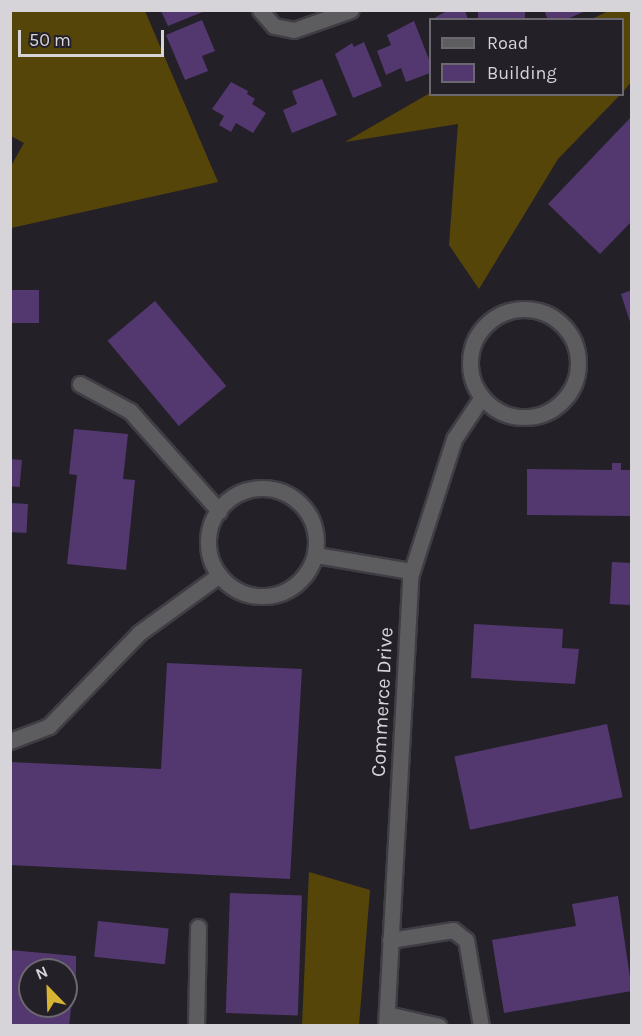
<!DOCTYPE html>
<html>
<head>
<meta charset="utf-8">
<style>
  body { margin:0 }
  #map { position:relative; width:642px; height:1036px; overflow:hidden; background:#242028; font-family:Karla,sans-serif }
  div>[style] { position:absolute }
  .forest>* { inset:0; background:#564509 }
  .building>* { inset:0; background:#53376f; transform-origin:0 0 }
  .roads { filter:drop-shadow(2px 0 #403d44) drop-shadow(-2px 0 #403d44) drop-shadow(0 2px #403d44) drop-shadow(0 -2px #403d44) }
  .minor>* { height:15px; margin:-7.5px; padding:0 7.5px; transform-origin:7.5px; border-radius:7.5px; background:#5d5c5f }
  .minor>.ring { margin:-7.5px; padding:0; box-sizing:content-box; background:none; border:15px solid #5d5c5f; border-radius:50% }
  span { translate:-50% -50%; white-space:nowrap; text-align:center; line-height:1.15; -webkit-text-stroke:5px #242028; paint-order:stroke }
  .street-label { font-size:20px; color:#d6d4d9 }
  .frame { position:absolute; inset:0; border:12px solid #d6d4d9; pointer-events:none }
  .legend { position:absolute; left:429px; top:18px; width:195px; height:78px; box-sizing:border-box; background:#242028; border:2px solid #6b686f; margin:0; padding:8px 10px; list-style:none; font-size:18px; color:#d6d4d9 }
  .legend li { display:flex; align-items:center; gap:12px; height:30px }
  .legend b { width:30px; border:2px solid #6b686f }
  .north { position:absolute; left:18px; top:958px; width:60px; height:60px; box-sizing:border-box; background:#242028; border:2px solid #6b686f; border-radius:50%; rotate:337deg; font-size:16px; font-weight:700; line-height:24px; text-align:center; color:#d6d4d9 }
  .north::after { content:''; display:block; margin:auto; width:21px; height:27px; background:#d8b434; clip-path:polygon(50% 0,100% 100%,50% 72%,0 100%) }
  .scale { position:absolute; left:18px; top:30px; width:146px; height:27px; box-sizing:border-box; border:3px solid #d6d4d9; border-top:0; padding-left:8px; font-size:18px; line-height:21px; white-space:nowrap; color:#d6d4d9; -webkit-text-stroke:4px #242028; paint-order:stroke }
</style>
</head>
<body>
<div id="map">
  <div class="forest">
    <i style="clip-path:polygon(610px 10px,631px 11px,631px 82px,623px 92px,622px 20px,592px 19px)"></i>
    <i style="clip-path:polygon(10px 11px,145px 11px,218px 182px,11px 228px,11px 166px,24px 143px,11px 136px)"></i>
    <i style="clip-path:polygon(430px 93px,620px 95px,558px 159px,479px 289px,449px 245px,458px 124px,345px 142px)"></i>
    <i style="clip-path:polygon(309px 872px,370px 890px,359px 1025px,302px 1025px)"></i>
  </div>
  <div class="building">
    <i style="clip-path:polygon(448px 10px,465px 10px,468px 20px,431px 20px)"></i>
    <i style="left:478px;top:10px;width:47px;height:10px"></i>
    <i style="clip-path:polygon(544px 10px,582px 10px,583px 12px,565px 20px,548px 20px)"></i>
    <i style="clip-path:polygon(161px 11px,205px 11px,168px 26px)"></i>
    <i style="clip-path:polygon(202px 20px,215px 51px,202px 56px,208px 71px,185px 80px,166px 35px)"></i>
    <i style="clip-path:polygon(414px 21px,430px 62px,430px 73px,406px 82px,401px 68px,386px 75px,377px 51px,391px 45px,387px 35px)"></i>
    <i style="clip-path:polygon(364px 42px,382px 86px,353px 98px,335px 54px,352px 43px,354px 47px)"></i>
    <i style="clip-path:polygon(322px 79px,337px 115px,292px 133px,283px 110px,297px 104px,292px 91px)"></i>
    <i style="clip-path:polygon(231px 82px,248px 91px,247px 94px,255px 99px,252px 104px,266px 113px,253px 133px,236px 123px,231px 132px,219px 125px,224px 116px,212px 109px)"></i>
    <i style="clip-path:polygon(632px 116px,632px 221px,600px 254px,548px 204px)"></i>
    <i style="left:10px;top:290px;width:29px;height:33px"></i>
    <i style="clip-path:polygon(632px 290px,632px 325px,631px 325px,621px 294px)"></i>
    <i style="left:155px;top:301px;width:111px;height:62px;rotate:50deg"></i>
    <i style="clip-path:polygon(74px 429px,128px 434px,123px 479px,135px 480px,126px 570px,67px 564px,77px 475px,69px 474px)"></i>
    <i style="left:10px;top:459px;width:12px;height:27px;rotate:5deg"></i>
    <i style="clip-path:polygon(612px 463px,621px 463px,621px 470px,632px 470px,632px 516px,527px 515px,527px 469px,612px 470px)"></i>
    <i style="left:10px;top:503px;width:18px;height:29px;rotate:3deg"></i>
    <i style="left:612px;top:562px;width:20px;height:42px;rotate:3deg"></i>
    <i style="clip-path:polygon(474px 624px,563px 629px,562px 648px,579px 649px,575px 684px,471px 678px)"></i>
    <i style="clip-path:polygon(167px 663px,302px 669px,290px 879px,10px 865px,10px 762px,161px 769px)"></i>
    <i style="left:607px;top:724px;width:75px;height:156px;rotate:78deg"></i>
    <i style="left:230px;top:893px;width:72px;height:120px;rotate:2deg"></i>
    <i style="clip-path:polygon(618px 896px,632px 991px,504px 1013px,492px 940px,576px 926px,572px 904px)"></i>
    <i style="left:98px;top:921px;width:71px;height:36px;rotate:6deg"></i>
    <i style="clip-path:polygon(evenodd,10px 950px,76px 956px,76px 1000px,72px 1000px,69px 1026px,10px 1026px,10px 950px,30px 970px,66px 970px,66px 1006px,30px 1006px,30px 970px)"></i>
  </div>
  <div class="roads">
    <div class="minor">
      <i style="left:260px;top:10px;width:21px;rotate:49deg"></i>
      <i style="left:274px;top:26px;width:20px;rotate:11deg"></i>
      <i style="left:294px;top:30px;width:60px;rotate:-19.3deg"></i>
      <i class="ring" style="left:470px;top:309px;width:93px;height:93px"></i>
      <i style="left:80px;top:384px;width:57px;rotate:28.4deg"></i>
      <i style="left:130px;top:411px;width:134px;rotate:48.3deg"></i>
      <i class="ring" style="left:208px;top:488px;width:93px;height:93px"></i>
      <i style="left:316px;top:555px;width:96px;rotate:9.6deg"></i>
      <i style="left:10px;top:741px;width:42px;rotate:-21deg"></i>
      <i style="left:49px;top:726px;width:129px;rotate:-45.9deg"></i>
      <i style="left:139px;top:633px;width:99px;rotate:-35.9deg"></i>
      <i style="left:390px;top:940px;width:64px;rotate:-9deg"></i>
      <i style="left:453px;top:930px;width:16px;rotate:38deg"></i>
      <i style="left:466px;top:940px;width:87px;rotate:80.1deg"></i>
      <i style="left:387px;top:1014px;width:53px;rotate:13deg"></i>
      <i style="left:196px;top:1026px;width:99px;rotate:-88.8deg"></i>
      <i style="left:386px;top:1026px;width:450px;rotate:-86.9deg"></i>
      <i style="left:410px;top:577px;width:145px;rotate:-72.3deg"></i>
      <i style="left:454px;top:439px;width:50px;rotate:-56.3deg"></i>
    </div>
  </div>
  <div class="street-label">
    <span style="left:382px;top:702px;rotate:-87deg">Commerce Drive</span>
  </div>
  <div class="frame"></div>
  <ul class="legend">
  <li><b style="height:8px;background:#5d5c5f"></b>Road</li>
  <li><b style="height:16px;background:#53376f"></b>Building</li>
  </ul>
  <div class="north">N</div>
  <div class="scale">50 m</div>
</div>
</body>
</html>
